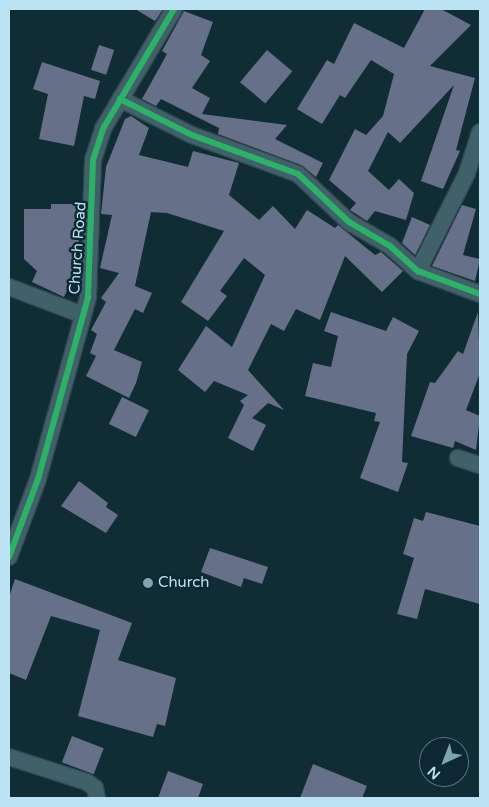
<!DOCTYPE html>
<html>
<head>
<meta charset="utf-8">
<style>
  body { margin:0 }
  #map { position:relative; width:489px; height:807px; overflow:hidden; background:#102c34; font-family:"Varela Round",sans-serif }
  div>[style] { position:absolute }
  .building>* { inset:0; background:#667189; transform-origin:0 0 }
  .roads { filter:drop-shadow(1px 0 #30464e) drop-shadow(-1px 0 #30464e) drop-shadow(0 1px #30464e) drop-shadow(0 -1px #30464e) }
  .minor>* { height:16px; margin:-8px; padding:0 8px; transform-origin:8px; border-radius:8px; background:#40606a }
  .cycleway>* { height:6px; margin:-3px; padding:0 3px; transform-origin:3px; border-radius:3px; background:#2db169 }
  .dots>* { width:14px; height:14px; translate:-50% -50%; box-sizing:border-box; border:2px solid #0d2832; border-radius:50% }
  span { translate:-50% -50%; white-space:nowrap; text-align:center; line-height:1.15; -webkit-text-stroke:5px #0d2832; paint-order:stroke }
  .street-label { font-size:15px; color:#bce3f4 }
  .poi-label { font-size:15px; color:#bce3f4 }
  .left { translate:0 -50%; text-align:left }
  .frame { position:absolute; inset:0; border:10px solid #bce3f4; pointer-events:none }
  .north { position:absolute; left:419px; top:737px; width:50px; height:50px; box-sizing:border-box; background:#0d2832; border:1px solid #537380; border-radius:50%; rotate:223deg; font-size:14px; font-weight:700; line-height:20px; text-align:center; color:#bce3f4 }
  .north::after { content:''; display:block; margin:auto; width:18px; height:22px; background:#80a3b1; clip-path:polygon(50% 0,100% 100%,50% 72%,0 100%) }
</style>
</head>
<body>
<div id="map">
  <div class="building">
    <i style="clip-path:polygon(135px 9px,163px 9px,155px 21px)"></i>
    <i style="clip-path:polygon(425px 9px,441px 9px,471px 25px,430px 66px,475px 78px,456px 150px,460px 151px,443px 189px,421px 181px,454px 85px,400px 143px,388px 132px,368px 171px,389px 190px,399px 179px,414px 193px,406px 220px,375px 211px,367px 221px,350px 210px,356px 203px,329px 180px,355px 129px,366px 135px,383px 116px,394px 74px,371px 60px,345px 98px,340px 95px,322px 124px,297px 109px,327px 60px,334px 64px,354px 23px,404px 48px)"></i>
    <i style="clip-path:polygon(184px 11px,213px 22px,201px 55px,210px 61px,192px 88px,210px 98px,202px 114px,287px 125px,275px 139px,323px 163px,316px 177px,301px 165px,218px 134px,219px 128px,161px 99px,156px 106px,142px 99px,167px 54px,162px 51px)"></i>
    <i style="left:99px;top:45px;width:16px;height:26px;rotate:18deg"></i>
    <i style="left:267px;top:50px;width:33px;height:42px;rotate:40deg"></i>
    <i style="clip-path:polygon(42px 62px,100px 81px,95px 99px,84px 96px,74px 146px,39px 139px,48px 94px,33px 89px)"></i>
    <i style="clip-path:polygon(131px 116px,149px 128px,139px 155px,188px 167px,193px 151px,239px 163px,229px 195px,259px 220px,273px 206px,295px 229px,307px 210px,335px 228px,338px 225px,375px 255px,381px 252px,403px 271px,382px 292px,345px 256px,320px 320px,296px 309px,284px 331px,271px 324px,248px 370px,284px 410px,268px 403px,252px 418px,266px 425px,253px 451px,228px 438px,244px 405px,240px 401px,248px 395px,214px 381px,205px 392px,178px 370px,206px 326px,232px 347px,265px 275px,244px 258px,220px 291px,227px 296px,208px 321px,181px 302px,224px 231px,167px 213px,151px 212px,135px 286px,152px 293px,143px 313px,135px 309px,114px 350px,142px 362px,136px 383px,129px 398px,86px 376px,96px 356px,90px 353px,97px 334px,91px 330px,106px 302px,101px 298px,119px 273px,100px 268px,112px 215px,101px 214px,106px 167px,125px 119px)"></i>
    <i style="clip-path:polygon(51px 204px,79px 204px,79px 265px,64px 297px,32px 282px,37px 271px,24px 259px,24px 209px,51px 209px)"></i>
    <i style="clip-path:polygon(462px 205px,476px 209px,463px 255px,480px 259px,475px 281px,432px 266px)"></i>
    <i style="clip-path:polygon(412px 217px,430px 225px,415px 255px,402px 243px)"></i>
    <i style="clip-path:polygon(331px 312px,386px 331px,393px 317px,419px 331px,407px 354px,402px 462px,408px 463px,398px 492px,360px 478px,380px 422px,374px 421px,376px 413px,305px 396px,313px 363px,331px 367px,338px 336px,324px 331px)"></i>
    <i style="clip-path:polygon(478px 312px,480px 373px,466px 410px,480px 416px,476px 450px,455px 441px,453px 448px,411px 436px,430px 382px,435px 383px,458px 351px,463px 354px)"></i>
    <i style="left:122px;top:397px;width:30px;height:30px;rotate:26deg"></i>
    <i style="clip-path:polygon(79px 481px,108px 503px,106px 507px,118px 515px,106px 533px,61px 506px)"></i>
    <i style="clip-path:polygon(426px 512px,480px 526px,480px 604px,425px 589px,417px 619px,397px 614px,414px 558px,403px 554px,414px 518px,423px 521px)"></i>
    <i style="clip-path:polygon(210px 548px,268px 567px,262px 584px,244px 578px,241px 587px,201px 572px)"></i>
    <i style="clip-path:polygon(15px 579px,132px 623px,118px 660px,176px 678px,165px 726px,157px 724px,153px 737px,78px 716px,100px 630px,51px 616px,26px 680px,9px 673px,9px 597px)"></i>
    <i style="left:72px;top:736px;width:34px;height:28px;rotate:21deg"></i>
    <i style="clip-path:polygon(313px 764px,367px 786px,362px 798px,300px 798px)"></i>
    <i style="clip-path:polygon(168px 771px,203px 784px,198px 798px,158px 798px)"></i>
  </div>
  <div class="roads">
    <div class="minor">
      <i style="left:120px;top:99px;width:80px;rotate:26.6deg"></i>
      <i style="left:192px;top:135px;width:113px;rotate:20.2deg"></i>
      <i style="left:298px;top:174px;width:70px;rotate:43.3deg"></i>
      <i style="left:349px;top:222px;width:48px;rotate:30.3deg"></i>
      <i style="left:390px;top:246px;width:38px;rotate:42deg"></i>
      <i style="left:418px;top:271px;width:66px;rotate:20.4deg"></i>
      <i style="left:418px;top:271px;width:110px;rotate:-63.4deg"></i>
      <i style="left:467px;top:173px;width:43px;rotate:-72.4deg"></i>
      <i style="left:9px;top:287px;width:79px;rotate:20.7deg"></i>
      <i style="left:458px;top:458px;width:23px;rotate:18deg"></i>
      <i style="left:9px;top:557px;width:83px;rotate:-69.6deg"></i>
      <i style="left:38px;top:479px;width:189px;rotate:-74.6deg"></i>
      <i style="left:88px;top:297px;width:137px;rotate:-87.9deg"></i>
      <i style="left:93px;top:160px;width:35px;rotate:-72deg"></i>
      <i style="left:104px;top:127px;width:137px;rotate:-59.3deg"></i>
      <i style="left:9px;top:757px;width:82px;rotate:17.8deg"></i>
      <i style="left:87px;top:782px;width:10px;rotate:37deg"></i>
      <i style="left:95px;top:788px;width:10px;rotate:79deg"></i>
    </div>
  </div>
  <div class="cycleway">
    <i style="left:120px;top:99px;width:80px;rotate:26.6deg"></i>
    <i style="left:192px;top:135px;width:113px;rotate:20.2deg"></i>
    <i style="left:298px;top:174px;width:70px;rotate:43.3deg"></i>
    <i style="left:349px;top:222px;width:48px;rotate:30.3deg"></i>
    <i style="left:390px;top:246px;width:38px;rotate:42deg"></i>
    <i style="left:418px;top:271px;width:66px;rotate:20.4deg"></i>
    <i style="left:9px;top:557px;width:83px;rotate:-69.6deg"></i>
    <i style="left:38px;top:479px;width:189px;rotate:-74.6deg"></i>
    <i style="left:88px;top:297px;width:137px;rotate:-87.9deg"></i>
    <i style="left:93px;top:160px;width:35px;rotate:-72deg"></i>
    <i style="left:104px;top:127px;width:137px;rotate:-59.3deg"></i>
  </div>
  <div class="dots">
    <i style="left:148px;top:583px;background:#80a3b1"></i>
  </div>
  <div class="street-label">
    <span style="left:78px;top:248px;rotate:-86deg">Church Road</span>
  </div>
  <div class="poi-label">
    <span class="left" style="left:158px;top:583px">Church</span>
  </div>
  <div class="frame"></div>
  <div class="north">N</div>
</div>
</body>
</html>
